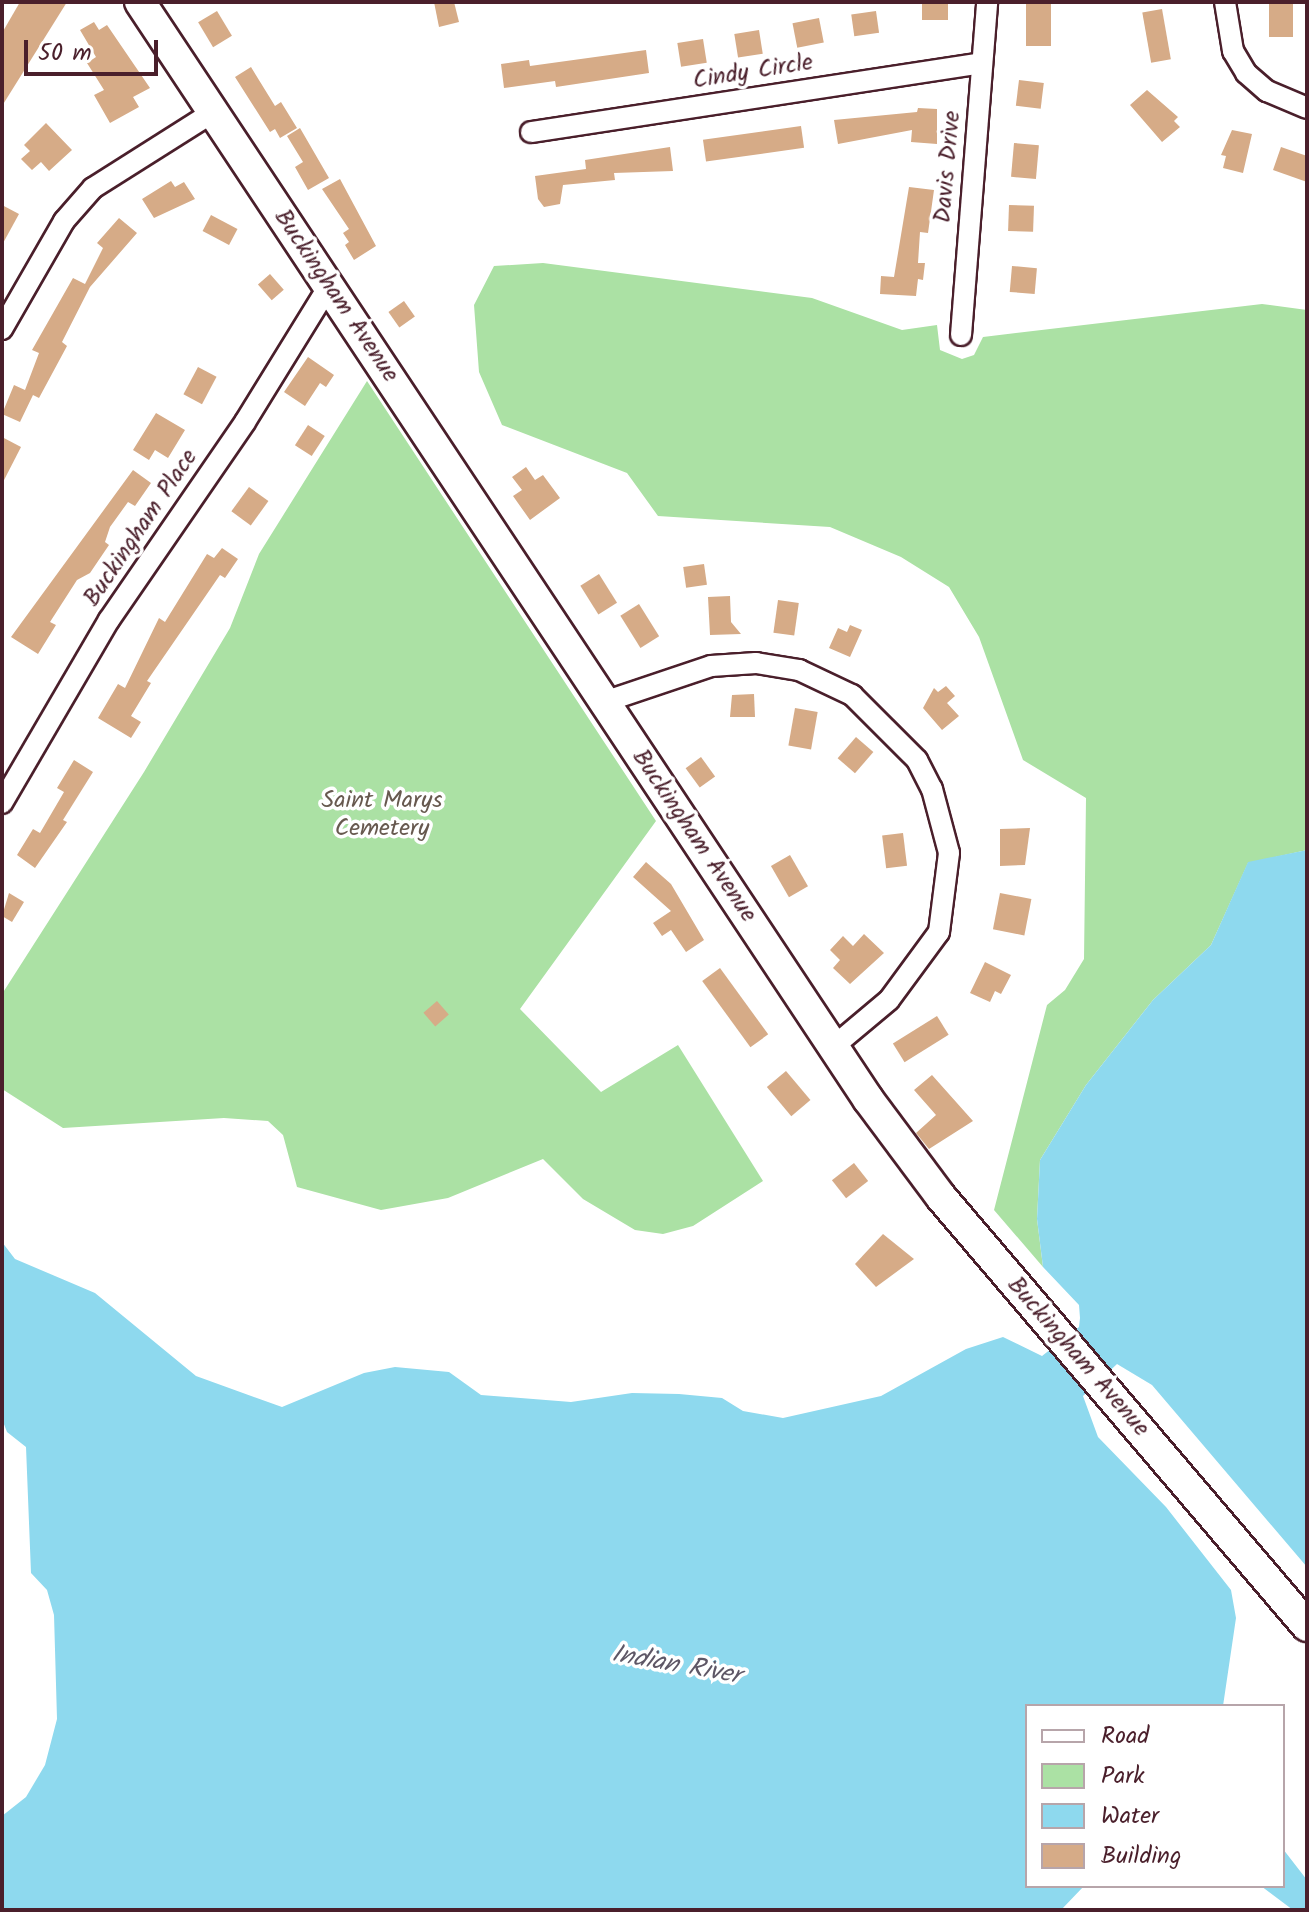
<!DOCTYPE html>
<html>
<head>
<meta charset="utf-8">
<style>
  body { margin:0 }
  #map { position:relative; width:1309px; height:1912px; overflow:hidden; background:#fff; font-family:Kalam,sans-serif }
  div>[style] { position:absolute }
  .green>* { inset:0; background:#abe1a4 }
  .water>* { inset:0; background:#8ed9ee }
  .building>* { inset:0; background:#d6ab87; transform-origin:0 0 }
  .roads { filter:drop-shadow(2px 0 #4a1f2b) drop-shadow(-2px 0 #4a1f2b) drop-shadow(0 2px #4a1f2b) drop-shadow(0 -2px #4a1f2b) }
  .street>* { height:20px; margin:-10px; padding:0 10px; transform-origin:10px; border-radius:10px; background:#fff }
  .secondary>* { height:30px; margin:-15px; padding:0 15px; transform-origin:15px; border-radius:15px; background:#fff }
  span { translate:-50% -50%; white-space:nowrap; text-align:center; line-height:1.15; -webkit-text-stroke:7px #fff; paint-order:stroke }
  .street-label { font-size:24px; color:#4a1f2b }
  .park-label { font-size:24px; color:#67594f }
  .water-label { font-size:26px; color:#5e5766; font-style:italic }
  .frame { position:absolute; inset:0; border:4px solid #4a1f2b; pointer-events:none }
  .legend { position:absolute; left:1025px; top:1704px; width:260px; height:184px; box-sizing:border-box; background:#fff; border:2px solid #b7a5aa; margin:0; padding:10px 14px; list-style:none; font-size:24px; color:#4a1f2b }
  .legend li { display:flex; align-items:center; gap:16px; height:40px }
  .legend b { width:40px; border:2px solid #b7a5aa }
  .scale { position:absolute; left:24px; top:40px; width:134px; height:36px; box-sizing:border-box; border:4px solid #4a1f2b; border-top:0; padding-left:10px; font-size:24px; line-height:28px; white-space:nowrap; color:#4a1f2b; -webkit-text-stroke:6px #fff; paint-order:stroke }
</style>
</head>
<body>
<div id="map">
  <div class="green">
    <i style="clip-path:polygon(543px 263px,812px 298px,902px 330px,937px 325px,940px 350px,962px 359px,974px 355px,983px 337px,1262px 304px,1307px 310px,1307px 850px,1248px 863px,1211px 945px,1153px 1000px,1086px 1085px,1040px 1160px,1037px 1219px,1043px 1267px,994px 1210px,1047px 1005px,1065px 990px,1084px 959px,1086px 798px,1023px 760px,979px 637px,949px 587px,901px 557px,830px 527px,658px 516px,627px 473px,502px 425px,479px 372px,474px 305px,494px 266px)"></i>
    <i style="clip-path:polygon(367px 381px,656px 821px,520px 1009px,601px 1092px,678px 1045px,763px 1181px,693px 1226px,663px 1234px,635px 1230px,583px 1199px,543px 1159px,448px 1198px,381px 1210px,297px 1187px,283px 1135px,268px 1121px,224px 1118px,63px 1128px,2px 1089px,2px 994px,144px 772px,230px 628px,259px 554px)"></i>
  </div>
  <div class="water">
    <i style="clip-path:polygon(1307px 850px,1307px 1567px,1152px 1385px,1117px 1364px,1083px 1396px,1098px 1437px,1166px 1507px,1231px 1590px,1236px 1618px,1223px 1706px,1027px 1706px,1027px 1886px,1084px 1886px,1061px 1910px,2px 1910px,2px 1816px,26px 1797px,45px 1765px,57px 1719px,54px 1615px,47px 1590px,31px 1573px,26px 1447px,7px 1432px,2px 1419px,2px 1242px,15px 1259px,95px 1293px,196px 1376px,282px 1407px,364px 1373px,395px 1367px,449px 1372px,481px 1395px,571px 1402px,632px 1393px,679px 1394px,722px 1398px,743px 1411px,783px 1418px,881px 1396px,966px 1349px,1003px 1337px,1042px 1356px,1079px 1327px,1080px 1318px,1079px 1305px,1043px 1267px,1037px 1219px,1040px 1160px,1086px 1085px,1153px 1000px,1211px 945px,1248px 862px)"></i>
    <i style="clip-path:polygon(1283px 1849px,1307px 1880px,1307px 1910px,1293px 1910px,1261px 1886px,1283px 1886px)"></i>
  </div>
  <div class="building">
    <i style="clip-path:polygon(20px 2px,67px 2px,2px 106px,2px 33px)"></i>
    <i style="clip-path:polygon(434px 2px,454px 2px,459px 22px,439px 27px)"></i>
    <i style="left:922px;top:2px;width:26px;height:18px"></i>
    <i style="left:1026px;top:2px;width:25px;height:44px"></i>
    <i style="left:1269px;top:2px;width:24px;height:35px"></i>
    <i style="left:1162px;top:9px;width:51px;height:20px;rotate:80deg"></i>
    <i style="left:217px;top:11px;width:29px;height:22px;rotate:59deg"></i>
    <i style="left:876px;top:11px;width:22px;height:25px;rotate:82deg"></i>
    <i style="left:819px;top:18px;width:25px;height:27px;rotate:79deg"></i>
    <i style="clip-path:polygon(94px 22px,99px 30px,107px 25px,150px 88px,133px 97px,139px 107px,110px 123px,94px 95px,104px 90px,87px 63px,96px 57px,80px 30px)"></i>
    <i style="left:759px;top:30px;width:24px;height:25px;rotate:81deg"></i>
    <i style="left:703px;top:39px;width:24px;height:26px;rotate:81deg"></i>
    <i style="clip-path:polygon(646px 50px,649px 73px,556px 87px,555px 81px,504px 88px,501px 64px,529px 60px,530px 66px)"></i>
    <i style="clip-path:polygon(251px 67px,275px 106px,281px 102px,297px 128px,280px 138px,275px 129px,270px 132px,235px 77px)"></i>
    <i style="left:1019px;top:80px;width:25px;height:26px;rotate:7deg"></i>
    <i style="clip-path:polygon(1147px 90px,1178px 117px,1174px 121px,1180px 127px,1162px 142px,1130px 105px)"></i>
    <i style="clip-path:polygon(918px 108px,937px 109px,937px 144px,911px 142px,912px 130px,838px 144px,834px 120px,917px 112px)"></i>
    <i style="clip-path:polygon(46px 123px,72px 150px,49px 171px,41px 162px,32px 170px,21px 159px,30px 151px,24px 145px)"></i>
    <i style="left:801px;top:126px;width:22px;height:99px;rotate:82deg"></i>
    <i style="clip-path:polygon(300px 128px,329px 178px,308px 190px,295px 167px,303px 162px,287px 136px)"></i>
    <i style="clip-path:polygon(1232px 130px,1252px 134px,1243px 173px,1223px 168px,1226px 156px,1221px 155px)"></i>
    <i style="left:1014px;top:143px;width:25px;height:34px;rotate:5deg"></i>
    <i style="clip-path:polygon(670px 147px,673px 171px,614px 173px,615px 180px,563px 185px,560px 204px,544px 207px,538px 199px,535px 176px,586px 169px,585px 160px)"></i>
    <i style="clip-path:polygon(1281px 147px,1307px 156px,1307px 182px,1273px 170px)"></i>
    <i style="clip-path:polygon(340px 179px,376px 246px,354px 260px,345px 245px,349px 242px,343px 233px,349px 229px,322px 189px)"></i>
    <i style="clip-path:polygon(171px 181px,175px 187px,184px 182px,195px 199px,154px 218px,142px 199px)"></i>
    <i style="clip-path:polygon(909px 187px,934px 190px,928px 233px,920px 232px,918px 263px,925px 263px,923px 280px,918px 279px,916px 296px,880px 294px,881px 276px,894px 277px)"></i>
    <i style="clip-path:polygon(2px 205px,19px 214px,2px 245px)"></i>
    <i style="left:1009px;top:205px;width:25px;height:26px;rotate:2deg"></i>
    <i style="left:211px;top:215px;width:30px;height:18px;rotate:28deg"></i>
    <i style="clip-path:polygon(119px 218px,137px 233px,90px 287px,62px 342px,67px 346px,39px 398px,33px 395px,20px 422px,2px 414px,14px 385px,25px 390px,39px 353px,32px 350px,73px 278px,85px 284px,103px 248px,97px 243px)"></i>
    <i style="left:1012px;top:266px;width:25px;height:26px;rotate:5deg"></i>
    <i style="left:270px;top:274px;width:21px;height:16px;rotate:49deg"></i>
    <i style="left:404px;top:301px;width:19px;height:19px;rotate:55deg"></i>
    <i style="clip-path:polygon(308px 357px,334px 375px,326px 387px,320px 383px,305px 406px,284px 392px)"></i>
    <i style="left:198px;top:367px;width:21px;height:31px;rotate:28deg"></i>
    <i style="clip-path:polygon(156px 413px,185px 430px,168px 458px,155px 450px,149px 460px,133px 450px)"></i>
    <i style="left:308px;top:425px;width:20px;height:24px;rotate:33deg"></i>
    <i style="clip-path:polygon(2px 437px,21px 447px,2px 484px)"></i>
    <i style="clip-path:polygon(526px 467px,535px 480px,543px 475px,560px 498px,530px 520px,513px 496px,522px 490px,512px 477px)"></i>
    <i style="clip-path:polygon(133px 470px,151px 483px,135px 506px,128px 502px,110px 527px,105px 542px,109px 545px,90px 573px,77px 580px,50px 622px,56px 625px,38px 654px,11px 637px)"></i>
    <i style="left:249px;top:487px;width:24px;height:30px;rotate:36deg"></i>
    <i style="clip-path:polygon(222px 548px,238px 559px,225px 578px,220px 575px,147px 681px,151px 683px,131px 716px,141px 722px,131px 738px,98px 718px,118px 684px,125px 688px,159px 618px,165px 622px,207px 554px,214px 558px)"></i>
    <i style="left:704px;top:564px;width:21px;height:21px;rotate:82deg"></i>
    <i style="left:599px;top:574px;width:34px;height:22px;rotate:58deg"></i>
    <i style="clip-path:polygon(730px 596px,731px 622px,741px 634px,710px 635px,708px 597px)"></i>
    <i style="left:778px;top:600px;width:21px;height:33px;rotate:8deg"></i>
    <i style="left:639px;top:604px;width:38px;height:22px;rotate:58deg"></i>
    <i style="clip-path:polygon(850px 625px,862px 630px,850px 657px,829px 648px,838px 628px,847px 632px)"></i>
    <i style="clip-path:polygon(946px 686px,955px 696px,947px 703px,959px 716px,942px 730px,923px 708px,934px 688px,938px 692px)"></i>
    <i style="clip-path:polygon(754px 694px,755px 717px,730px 717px,732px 695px)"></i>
    <i style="left:795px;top:708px;width:23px;height:38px;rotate:10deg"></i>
    <i style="left:856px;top:737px;width:23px;height:28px;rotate:41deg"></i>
    <i style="left:701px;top:757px;width:24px;height:19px;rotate:54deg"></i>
    <i style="clip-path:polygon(74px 760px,93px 772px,63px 820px,67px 822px,35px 868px,17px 855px,33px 829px,40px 833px,64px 792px,57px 788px)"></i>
    <i style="clip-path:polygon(1030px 828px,1025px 865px,1000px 866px,1000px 829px)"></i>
    <i style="left:903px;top:833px;width:33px;height:21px;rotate:83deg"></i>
    <i style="left:790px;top:855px;width:36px;height:22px;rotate:60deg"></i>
    <i style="clip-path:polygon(646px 862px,671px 884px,704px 940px,686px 952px,671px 930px,662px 936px,653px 923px,671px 911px,633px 877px)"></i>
    <i style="clip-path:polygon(9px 893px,24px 902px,12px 922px,2px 916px)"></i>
    <i style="left:1000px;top:893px;width:32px;height:37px;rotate:11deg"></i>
    <i style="clip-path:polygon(864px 934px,884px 953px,850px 984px,833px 968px,840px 960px,830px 950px,843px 936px,853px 946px)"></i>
    <i style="clip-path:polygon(985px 962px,1011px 975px,1001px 994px,995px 991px,990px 1002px,970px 993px)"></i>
    <i style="left:720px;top:968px;width:82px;height:22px;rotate:54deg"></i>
    <i style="left:437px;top:1001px;width:18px;height:18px;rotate:49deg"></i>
    <i style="left:937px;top:1016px;width:22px;height:52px;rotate:58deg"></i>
    <i style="left:786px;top:1071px;width:38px;height:25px;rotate:50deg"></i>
    <i style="clip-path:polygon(932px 1075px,973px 1121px,929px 1149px,916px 1133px,936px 1115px,914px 1090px)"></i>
    <i style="left:854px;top:1163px;width:23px;height:28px;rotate:52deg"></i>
    <i style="clip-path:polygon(883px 1234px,914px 1259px,876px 1287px,855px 1264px)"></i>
  </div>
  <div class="roads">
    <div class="street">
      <i style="left:1225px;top:2px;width:50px;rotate:80.7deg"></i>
      <i style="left:1233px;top:51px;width:26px;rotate:59deg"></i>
      <i style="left:1246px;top:73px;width:28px;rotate:41deg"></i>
      <i style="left:1267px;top:91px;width:43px;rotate:23deg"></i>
      <i style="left:531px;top:132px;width:456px;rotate:-8.7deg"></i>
      <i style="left:2px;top:329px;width:125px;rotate:-60.1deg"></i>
      <i style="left:64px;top:221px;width:44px;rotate:-48.7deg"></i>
      <i style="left:93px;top:188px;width:142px;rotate:-32.3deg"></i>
      <i style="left:961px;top:335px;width:334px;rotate:-85.5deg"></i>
      <i style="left:604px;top:702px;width:113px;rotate:-18.6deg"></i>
      <i style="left:711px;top:666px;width:45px;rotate:-3.8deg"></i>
      <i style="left:756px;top:663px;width:44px;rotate:9.2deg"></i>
      <i style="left:799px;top:670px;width:59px;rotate:25.3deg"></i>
      <i style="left:852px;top:695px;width:92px;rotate:45deg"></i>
      <i style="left:917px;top:760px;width:33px;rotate:63deg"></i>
      <i style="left:932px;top:789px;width:66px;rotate:75.1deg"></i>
      <i style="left:949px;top:853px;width:80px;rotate:97.2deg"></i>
      <i style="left:939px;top:932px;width:84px;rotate:126.3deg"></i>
      <i style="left:889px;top:1000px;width:73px;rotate:140deg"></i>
      <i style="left:2px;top:803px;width:212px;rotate:-59.7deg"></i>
      <i style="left:109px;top:620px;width:240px;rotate:-55.5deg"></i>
      <i style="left:245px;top:422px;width:160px;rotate:-58.3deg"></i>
    </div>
    <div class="secondary">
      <i style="left:140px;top:2px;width:1317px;rotate:56.43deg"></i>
      <i style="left:868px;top:1099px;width:122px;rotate:53.3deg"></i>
      <i style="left:941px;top:1197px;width:564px;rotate:49.53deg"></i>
    </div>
  </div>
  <div class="street-label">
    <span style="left:753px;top:72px;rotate:-9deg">Cindy Circle</span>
    <span style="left:948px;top:167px;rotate:-85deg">Davis Drive</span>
    <span style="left:336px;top:296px;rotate:56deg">Buckingham Avenue</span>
    <span style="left:141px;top:528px;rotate:-56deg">Buckingham Place</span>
    <span style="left:694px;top:836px;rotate:56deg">Buckingham Avenue</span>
    <span style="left:1078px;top:1357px;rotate:49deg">Buckingham Avenue</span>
  </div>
  <div class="park-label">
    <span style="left:382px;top:815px">Saint Marys<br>Cemetery</span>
  </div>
  <div class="water-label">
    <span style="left:676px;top:1666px;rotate:10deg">Indian River</span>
  </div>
  <div class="frame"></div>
  <ul class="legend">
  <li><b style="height:10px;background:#fff"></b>Road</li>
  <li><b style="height:22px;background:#abe1a4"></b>Park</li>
  <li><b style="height:22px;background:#8ed9ee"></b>Water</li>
  <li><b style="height:22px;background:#d6ab87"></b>Building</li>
  </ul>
  <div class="scale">50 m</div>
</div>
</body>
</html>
